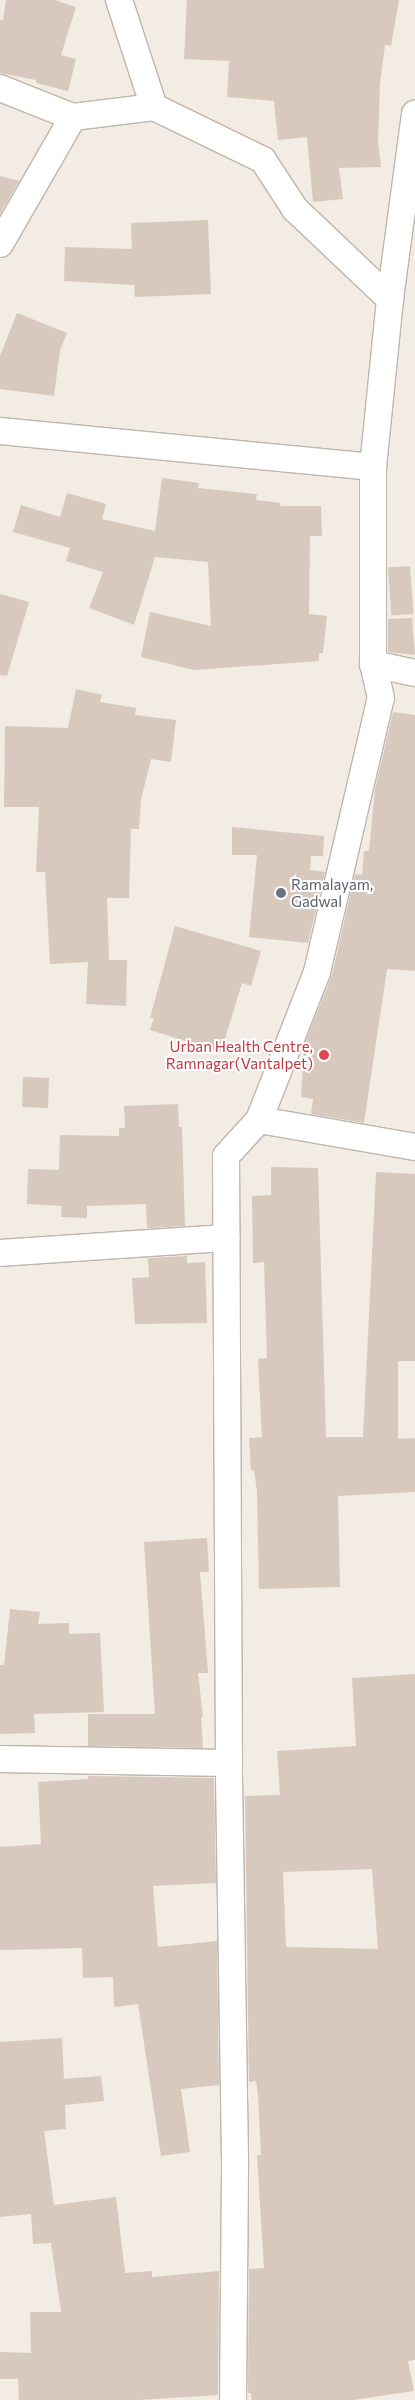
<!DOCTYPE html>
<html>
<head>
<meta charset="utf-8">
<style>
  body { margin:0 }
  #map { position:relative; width:415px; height:2400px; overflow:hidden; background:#f2ece4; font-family:Commissioner,sans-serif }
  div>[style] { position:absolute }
  .building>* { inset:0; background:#d7c9bd; transform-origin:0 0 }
  .roads { filter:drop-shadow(1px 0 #c0b5aa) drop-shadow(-1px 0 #c0b5aa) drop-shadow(0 1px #c0b5aa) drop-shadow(0 -1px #c0b5aa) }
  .minor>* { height:26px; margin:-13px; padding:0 13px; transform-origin:13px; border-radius:13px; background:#fff }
  .dots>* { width:14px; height:14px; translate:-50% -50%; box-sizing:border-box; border:2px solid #fff; border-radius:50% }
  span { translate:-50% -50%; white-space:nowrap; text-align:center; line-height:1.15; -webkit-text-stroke:4px #fff; paint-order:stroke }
  .worship-label { font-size:15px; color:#5b616d }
  .left { translate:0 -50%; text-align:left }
  .health-label { font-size:15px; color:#be3a42 }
  .right { translate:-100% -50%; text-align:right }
</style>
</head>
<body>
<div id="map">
  <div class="building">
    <i style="clip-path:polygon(6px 0,55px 0,76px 7px,61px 55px,76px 59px,68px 91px,36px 83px,36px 80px,0 73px,0 20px,3px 20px)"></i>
    <i style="clip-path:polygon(187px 0,399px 0,391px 46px,385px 45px,380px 84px,378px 141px,381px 167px,339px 168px,343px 199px,313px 202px,307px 137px,278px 140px,274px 101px,227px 97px,229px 61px,184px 59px)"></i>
    <i style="clip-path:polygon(0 176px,19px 181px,0 214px)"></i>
    <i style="clip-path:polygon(208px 220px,211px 294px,135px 297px,134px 285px,64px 281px,65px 247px,132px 249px,131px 223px)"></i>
    <i style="clip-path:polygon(17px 313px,67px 333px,60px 350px,54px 396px,0 389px,0 356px)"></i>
    <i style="clip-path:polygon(162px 478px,199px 483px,198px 488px,257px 494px,256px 500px,281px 503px,280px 506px,321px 506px,322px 536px,310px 536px,309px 614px,327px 616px,323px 653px,319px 653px,319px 661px,194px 670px,141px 657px,150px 612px,211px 626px,208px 562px,155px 557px,134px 625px,89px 608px,103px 572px,66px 561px,70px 548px,13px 532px,21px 505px,60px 517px,67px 493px,106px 504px,102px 519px,155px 531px)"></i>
    <i style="left:410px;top:566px;width:48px;height:22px;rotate:86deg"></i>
    <i style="clip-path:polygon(0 594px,29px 602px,7px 676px,0 675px)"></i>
    <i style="clip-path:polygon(412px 618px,415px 655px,388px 652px,388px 619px)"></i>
    <i style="clip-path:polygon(76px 689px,102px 695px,100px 702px,136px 708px,135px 715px,176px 720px,171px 762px,151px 759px,141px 800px,139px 829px,131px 829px,129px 898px,107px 898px,109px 960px,127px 960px,126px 1006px,86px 1004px,88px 962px,50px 964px,45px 872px,36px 872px,39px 807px,4px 807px,5px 726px,68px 728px)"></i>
    <i style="clip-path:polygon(393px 712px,415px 715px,415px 971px,387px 969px,364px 1123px,311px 1114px,313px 1099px,301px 1097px,304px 1045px,332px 975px,355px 874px,362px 875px,364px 851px,369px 851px,375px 789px)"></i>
    <i style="clip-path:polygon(232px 827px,324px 836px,323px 856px,311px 856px,310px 870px,325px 872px,308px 943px,249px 937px,257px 855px,232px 855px)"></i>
    <i style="clip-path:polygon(175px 926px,261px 951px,251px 986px,242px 983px,221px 1052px,150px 1030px,154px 1018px,150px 1018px)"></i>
    <i style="left:23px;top:1077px;width:26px;height:30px;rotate:2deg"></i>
    <i style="clip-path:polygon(178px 1104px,179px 1127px,182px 1127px,185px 1226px,147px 1228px,146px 1204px,87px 1206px,87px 1218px,61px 1217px,62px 1206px,27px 1204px,28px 1169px,59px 1170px,60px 1135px,119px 1136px,119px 1128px,125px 1128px,124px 1106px)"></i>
    <i style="clip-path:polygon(271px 1167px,318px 1168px,326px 1437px,363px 1437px,376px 1172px,415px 1174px,415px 1361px,398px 1361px,398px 1439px,415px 1438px,415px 1492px,338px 1496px,340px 1587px,259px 1589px,257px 1491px,254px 1470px,251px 1470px,249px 1438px,262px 1437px,258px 1359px,267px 1358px,264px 1262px,253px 1263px,252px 1196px,271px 1195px)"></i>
    <i style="clip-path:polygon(187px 1256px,187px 1263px,205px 1262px,207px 1323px,135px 1324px,132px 1278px,149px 1277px,148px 1258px)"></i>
    <i style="clip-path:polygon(207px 1538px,209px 1572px,200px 1572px,208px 1673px,198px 1673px,203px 1717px,201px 1717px,203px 1748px,88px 1746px,88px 1714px,155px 1714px,144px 1542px)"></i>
    <i style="clip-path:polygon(10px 1609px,40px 1612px,38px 1624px,69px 1623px,69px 1634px,100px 1633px,104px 1712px,34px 1714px,35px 1733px,0 1734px,0 1665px,4px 1665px)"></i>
    <i style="clip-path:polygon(evenodd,415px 1674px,415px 2360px,408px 2361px,414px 2391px,353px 2400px,252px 2400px,251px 2393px,248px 2393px,249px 2269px,264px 2268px,257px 2155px,261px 2155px,258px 2095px,256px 2081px,249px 2082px,245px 1796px,280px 1795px,277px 1751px,356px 1746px,352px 1678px,415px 1674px,372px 1869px,378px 1949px,286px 1947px,283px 1872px,372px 1869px)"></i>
    <i style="clip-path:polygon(88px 1776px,214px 1778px,216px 1883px,153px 1886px,158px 1947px,217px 1941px,219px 2085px,181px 2089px,190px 2152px,161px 2156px,138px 2004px,114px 2007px,113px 1977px,83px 1978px,82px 1948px,0 1950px,0 1847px,41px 1844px,38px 1782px,88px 1779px)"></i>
    <i style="clip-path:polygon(62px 2038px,64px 2079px,101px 2076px,104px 2101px,65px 2105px,66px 2129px,44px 2131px,54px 2205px,116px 2197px,125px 2273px,152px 2271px,152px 2277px,219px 2271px,218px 2395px,139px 2400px,19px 2400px,18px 2379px,0 2379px,0 2352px,31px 2353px,30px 2312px,61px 2312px,51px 2243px,33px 2244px,31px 2214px,0 2217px,0 2042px)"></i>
  </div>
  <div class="roads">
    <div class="minor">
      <i style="left:119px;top:0;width:113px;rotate:71.9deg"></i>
      <i style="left:154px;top:107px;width:121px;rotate:25.9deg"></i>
      <i style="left:263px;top:160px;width:59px;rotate:56.9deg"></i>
      <i style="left:295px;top:209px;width:131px;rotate:43.5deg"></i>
      <i style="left:0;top:88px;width:79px;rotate:21.7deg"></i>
      <i style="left:73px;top:117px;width:82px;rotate:-7deg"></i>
      <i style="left:0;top:244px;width:146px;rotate:-60.1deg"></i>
      <i style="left:0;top:431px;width:375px;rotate:5.5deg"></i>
      <i style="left:373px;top:664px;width:43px;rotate:12.1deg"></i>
      <i style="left:259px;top:1120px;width:158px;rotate:9.8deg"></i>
      <i style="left:0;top:1253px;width:227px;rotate:-3.8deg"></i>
      <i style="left:0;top:1759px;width:229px;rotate:1deg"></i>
      <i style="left:233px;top:2400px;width:241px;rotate:-89.5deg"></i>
      <i style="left:235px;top:2159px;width:396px;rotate:-90.9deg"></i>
      <i style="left:229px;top:1763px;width:607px;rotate:-90.28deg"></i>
      <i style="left:226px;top:1156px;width:49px;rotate:-47.5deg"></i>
      <i style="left:259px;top:1120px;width:159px;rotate:-68.6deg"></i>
      <i style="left:317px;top:972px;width:281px;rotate:-76.9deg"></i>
      <i style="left:381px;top:698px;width:35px;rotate:-103deg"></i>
      <i style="left:373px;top:664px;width:197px;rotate:-90deg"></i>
      <i style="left:373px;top:467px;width:169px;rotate:-84.2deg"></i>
      <i style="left:390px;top:299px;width:187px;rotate:-82.3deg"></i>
    </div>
  </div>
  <div class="dots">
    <i style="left:281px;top:893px;background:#6b7280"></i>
    <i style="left:324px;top:1055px;background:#e0444e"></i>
  </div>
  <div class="worship-label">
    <span class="left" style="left:291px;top:893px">Ramalayam,<br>Gadwal</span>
  </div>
  <div class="health-label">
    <span class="right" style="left:313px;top:1055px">Urban Health Centre,<br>Ramnagar(Vantalpet)</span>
  </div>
</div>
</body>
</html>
